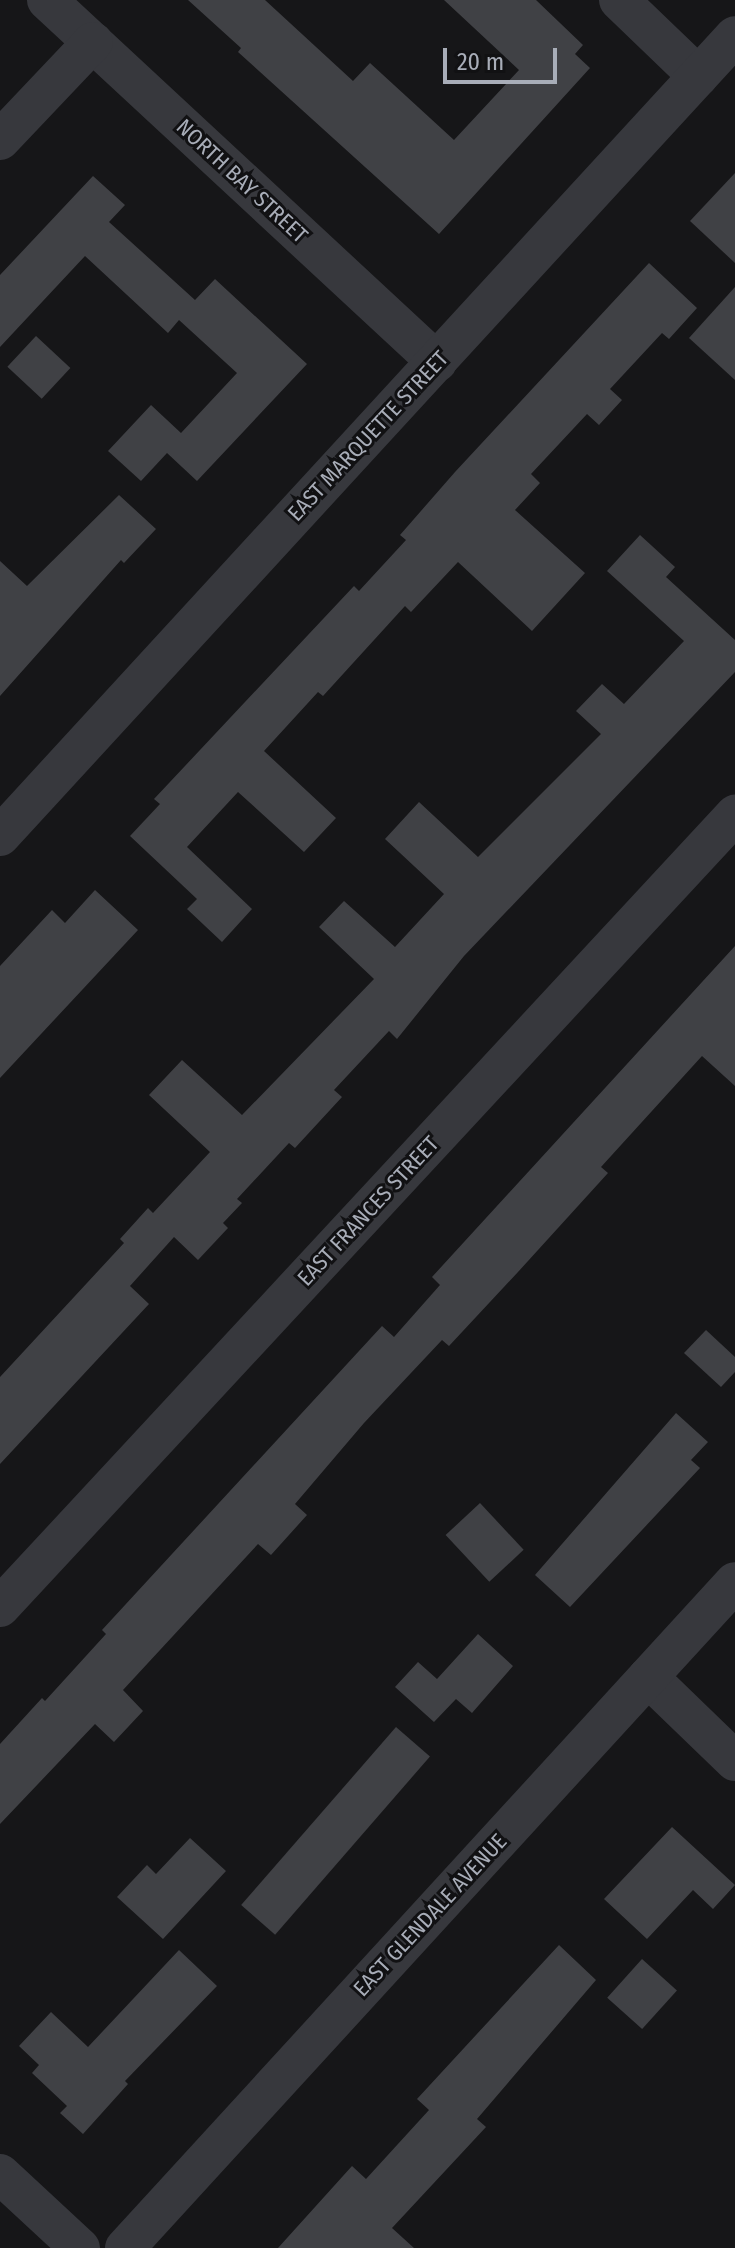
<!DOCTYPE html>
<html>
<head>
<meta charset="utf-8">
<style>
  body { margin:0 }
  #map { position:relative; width:735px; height:2248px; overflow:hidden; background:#161618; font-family:"Fira Sans Condensed",sans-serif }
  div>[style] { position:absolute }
  .building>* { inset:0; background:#404145; transform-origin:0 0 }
  .minor>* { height:40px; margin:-20px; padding:0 20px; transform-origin:20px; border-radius:20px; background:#37383d }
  span { translate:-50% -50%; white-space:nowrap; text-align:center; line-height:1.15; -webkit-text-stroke:6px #111113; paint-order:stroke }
  .street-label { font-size:22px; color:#a8adb8 }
  .scale { position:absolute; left:443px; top:48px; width:114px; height:36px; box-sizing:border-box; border:4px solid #a8adb8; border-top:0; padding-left:10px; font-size:24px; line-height:28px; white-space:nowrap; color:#a8adb8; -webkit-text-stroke:6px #111113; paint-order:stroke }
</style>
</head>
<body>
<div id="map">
  <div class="building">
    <i style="clip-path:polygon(188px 0,265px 0,353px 81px,370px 63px,454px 140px,519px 70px,444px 0,536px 0,583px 45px,575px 54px,590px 68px,439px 234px,238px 52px,241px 48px)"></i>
    <i style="clip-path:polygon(735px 173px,735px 263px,690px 221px)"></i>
    <i style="clip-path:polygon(93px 176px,125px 205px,109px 222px,195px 300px,215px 279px,307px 364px,197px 481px,167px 453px,141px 481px,108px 451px,151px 405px,181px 433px,237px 373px,179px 320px,168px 333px,85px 256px,0 347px,0 275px)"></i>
    <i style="clip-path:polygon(649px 263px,697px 308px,669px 339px,662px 333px,610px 389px,622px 400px,599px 425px,587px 414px,531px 474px,540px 483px,515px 510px,585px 573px,532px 631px,458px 562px,411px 612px,405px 606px,323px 696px,318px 692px,264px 751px,336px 818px,304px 852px,238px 792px,187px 847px,252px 909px,222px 942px,187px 909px,197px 899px,130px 836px,160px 804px,154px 799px,354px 586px,359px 591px,406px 540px,400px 535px,455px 472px)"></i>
    <i style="clip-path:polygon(735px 287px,735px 380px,689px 338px)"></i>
    <i style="left:36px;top:336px;width:47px;height:42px;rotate:43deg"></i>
    <i style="clip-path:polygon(119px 495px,156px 529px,124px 563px,121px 560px,0 696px,0 561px,27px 586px)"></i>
    <i style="clip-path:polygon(640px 535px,675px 567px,666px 577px,735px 640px,735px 672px,464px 956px,397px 1039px,389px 1031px,334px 1090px,342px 1097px,295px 1148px,289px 1143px,237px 1199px,242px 1203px,223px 1223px,228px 1228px,198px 1260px,174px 1237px,130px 1286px,149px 1304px,0 1464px,0 1377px,124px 1243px,120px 1239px,148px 1208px,153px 1213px,210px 1152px,149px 1095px,182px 1060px,242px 1115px,374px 979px,319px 927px,344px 901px,395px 947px,444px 894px,385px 839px,419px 802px,478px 857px,601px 734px,576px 711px,602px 684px,624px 704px,684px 641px,607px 571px)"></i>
    <i style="clip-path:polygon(95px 890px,138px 930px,0 1078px,0 966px,52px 910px,65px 923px)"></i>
    <i style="clip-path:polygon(735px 946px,735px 1086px,702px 1056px,601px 1167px,608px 1173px,518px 1272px,449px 1346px,442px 1340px,364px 1423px,295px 1504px,307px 1515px,271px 1555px,258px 1544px,123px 1690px,143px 1711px,114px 1742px,95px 1724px,0 1824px,0 1744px,42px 1698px,45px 1701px,106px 1634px,102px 1630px,382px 1326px,394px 1337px,440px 1285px,432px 1277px)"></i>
    <i style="clip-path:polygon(706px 1330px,735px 1357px,735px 1372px,721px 1387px,684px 1353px)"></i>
    <i style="clip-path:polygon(676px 1413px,708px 1442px,691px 1460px,700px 1468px,570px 1607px,535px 1575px)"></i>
    <i style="left:480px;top:1503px;width:64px;height:47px;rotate:47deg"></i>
    <i style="clip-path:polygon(478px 1634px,513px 1666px,472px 1713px,456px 1699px,434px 1722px,395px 1687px,418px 1662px,437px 1679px)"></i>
    <i style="left:396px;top:1727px;width:45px;height:236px;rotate:41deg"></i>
    <i style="clip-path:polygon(672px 1827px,735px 1885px,713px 1909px,693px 1890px,647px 1939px,604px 1899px)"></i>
    <i style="clip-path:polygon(190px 1838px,226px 1871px,163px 1939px,117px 1897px,147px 1865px,156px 1874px)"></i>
    <i style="clip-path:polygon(559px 1945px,596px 1980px,477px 2119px,486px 2127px,392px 2228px,414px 2248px,278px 2248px,352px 2166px,366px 2179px,429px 2110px,417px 2099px)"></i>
    <i style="clip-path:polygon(179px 1950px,217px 1986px,125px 2081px,128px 2084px,83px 2134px,60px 2113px,67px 2106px,32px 2073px,39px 2065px,19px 2046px,51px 2012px,88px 2047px)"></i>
    <i style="left:642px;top:1959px;width:47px;height:52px;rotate:42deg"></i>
  </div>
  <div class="minor">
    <i style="left:47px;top:0;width:532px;rotate:42.87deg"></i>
    <i style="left:619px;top:0;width:110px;rotate:43.9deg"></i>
    <i style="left:0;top:140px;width:135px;rotate:-46.5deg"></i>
    <i style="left:0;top:836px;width:1086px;rotate:-47.42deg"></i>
    <i style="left:0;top:1607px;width:1081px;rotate:-47.14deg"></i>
    <i style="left:648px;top:1677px;width:121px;rotate:44deg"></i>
    <i style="left:0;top:2174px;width:109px;rotate:42.8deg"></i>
    <i style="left:125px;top:2248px;width:903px;rotate:-47.51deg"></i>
  </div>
  <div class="street-label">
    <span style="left:242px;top:181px;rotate:43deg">NORTH BAY STREET</span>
    <span style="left:368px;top:436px;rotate:-47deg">EAST MARQUETTE STREET</span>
    <span style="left:368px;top:1211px;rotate:-47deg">EAST FRANCES STREET</span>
    <span style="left:430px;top:1915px;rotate:-47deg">EAST GLENDALE AVENUE</span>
  </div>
  <div class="scale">20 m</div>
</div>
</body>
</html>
